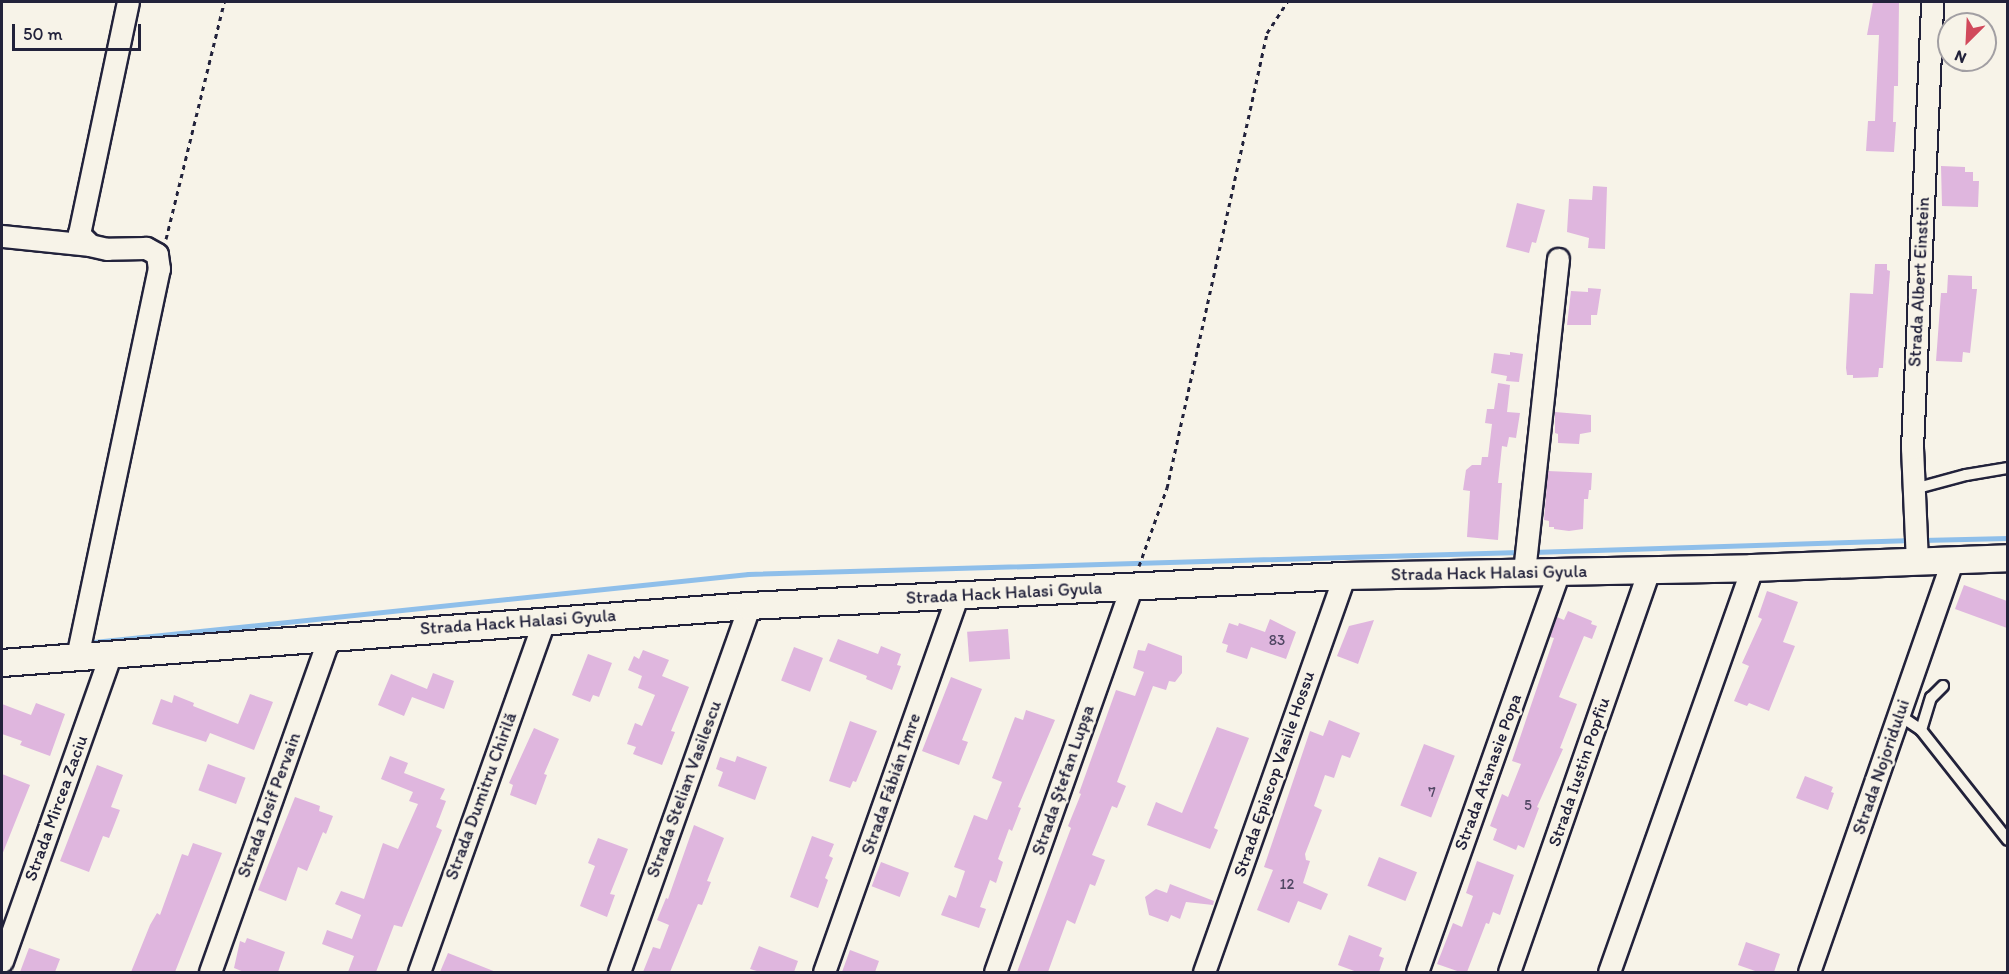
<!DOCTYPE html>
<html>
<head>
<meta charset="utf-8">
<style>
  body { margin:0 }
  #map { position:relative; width:2009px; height:974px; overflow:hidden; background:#f7f3e8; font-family:Itim,sans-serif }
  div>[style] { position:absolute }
  .stream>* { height:5px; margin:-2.5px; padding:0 2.5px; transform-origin:2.5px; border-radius:2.5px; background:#8fbfea }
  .building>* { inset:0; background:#dfb6de; transform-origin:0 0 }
  .path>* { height:3px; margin-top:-1.5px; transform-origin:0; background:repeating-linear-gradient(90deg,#22223b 0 4.5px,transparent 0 9px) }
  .roads { filter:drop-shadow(2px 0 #22223b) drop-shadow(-2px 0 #22223b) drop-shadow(0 2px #22223b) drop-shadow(0 -2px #22223b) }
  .service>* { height:10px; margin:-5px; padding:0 5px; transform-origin:5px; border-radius:5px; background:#f7f3e8 }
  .minor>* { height:21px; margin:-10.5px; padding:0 10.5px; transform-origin:10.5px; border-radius:10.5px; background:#f7f3e8 }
  .tertiary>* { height:26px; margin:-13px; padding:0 13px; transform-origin:13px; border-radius:13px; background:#f7f3e8 }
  span { translate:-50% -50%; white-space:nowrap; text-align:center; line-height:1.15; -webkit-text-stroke:5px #f7f3e8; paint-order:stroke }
  .number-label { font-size:15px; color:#514764 }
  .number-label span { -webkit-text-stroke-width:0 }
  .street-label { font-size:18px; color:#22223b }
  .frame { position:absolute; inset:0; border:3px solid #22223b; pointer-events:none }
  .north { position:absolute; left:1937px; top:12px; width:60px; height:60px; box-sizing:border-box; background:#f7f3e8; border:2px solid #a29fa3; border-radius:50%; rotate:204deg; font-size:16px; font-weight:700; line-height:24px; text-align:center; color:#22223b }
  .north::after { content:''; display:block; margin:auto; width:21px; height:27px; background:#d1495b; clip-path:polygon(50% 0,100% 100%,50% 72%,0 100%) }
  .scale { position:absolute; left:12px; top:24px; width:129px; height:27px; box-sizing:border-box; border:3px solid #22223b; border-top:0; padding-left:8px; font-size:18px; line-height:21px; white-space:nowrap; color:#22223b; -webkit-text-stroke:4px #f7f3e8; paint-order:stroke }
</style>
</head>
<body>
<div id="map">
  <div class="stream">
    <i style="left:1922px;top:540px;width:86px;rotate:-1.3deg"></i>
    <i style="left:1532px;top:552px;width:381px;rotate:-1.8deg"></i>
    <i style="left:84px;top:643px;width:668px;rotate:-5.93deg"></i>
    <i style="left:748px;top:574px;width:772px;rotate:-1.63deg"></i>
    <i style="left:33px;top:648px;width:42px;rotate:-5.4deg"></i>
  </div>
  <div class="building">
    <i style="clip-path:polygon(1873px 2px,1899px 2px,1898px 86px,1894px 86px,1893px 122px,1896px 122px,1894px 152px,1866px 151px,1868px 121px,1875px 121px,1879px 35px,1867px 35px)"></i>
    <i style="clip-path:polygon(1941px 166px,1965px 167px,1965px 172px,1973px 172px,1973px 181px,1979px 181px,1978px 207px,1942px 206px)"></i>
    <i style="clip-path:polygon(1593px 186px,1607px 187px,1605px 249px,1588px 248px,1589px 238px,1567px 232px,1569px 199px,1592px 200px)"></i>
    <i style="clip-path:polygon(1517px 203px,1545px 210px,1536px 243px,1532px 242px,1529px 253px,1506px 247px)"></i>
    <i style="clip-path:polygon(1875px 264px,1887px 264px,1887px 270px,1890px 271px,1883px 368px,1879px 368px,1878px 377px,1853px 378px,1853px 375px,1847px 375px,1846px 368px,1850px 293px,1873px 294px)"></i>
    <i style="clip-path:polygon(1948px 275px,1972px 276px,1972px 289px,1977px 289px,1970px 353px,1963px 352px,1962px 362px,1936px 361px,1941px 293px,1947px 293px)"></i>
    <i style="clip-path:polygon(1588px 288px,1601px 289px,1597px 315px,1591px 315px,1591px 325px,1567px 325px,1571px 291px,1588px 292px)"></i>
    <i style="clip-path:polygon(1510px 352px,1523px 354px,1519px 382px,1506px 381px,1507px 376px,1491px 373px,1494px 353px,1510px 355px)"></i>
    <i style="clip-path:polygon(1498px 383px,1510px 385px,1507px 412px,1520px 413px,1516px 438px,1509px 437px,1507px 447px,1502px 446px,1498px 483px,1502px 483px,1498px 540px,1467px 537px,1470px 491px,1463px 490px,1466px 470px,1472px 465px,1481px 465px,1482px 457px,1488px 457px,1492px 424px,1485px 423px,1487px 409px,1494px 409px)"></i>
    <i style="clip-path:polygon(1555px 412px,1591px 415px,1591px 432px,1580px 434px,1579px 444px,1558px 443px,1558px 434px,1555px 433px)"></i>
    <i style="clip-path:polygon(1548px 471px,1592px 473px,1591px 490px,1589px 490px,1588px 499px,1584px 499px,1583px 529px,1569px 531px,1554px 529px,1554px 527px,1549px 527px,1549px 521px,1544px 520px)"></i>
    <i style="clip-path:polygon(1964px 585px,2007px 601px,2007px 628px,1955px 609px)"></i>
    <i style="clip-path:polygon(1767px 591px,1798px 602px,1783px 642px,1795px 646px,1769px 711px,1749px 703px,1747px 706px,1734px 701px,1749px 666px,1742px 663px,1762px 619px,1758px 617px)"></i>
    <i style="clip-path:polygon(1568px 611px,1592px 621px,1591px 624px,1597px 626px,1592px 639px,1584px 636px,1559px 697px,1577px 704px,1560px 748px,1563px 749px,1537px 807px,1539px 808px,1524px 848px,1518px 845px,1516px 850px,1493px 840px,1497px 829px,1490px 826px,1502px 794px,1508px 797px,1521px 764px,1512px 761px,1554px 638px,1550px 637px,1557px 617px,1564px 620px)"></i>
    <i style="clip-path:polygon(1270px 619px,1296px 632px,1286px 659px,1251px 647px,1247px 659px,1226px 652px,1228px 645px,1222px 643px,1229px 623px,1238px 626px,1239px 623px,1265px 632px)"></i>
    <i style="clip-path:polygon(1374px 620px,1358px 664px,1337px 656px,1349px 626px)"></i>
    <i style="left:1008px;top:629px;width:30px;height:41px;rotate:86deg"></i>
    <i style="clip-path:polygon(838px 639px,878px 654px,881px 646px,901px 654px,897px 665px,901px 666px,892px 690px,866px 679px,867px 676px,829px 661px)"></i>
    <i style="clip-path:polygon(1148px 643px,1182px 656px,1182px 673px,1175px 682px,1169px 681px,1166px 690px,1153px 686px,1117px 782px,1126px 786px,1117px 808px,1112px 806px,1092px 855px,1105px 860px,1095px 886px,1090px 884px,1075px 924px,1067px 920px,1048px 972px,1017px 972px,1071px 828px,1068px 826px,1081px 794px,1079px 793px,1116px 690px,1135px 696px,1144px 672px,1133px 668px,1138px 650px,1145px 651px)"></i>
    <i style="left:794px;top:647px;width:31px;height:36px;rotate:21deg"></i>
    <i style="clip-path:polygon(643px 650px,669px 660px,662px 676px,689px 687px,671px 731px,675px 732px,662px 765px,633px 754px,636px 747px,627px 744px,635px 723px,642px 726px,655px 695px,638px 688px,642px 676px,628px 670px,634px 656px,639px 659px)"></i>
    <i style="clip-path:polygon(588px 654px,612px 663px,599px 697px,593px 695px,590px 702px,572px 695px)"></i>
    <i style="clip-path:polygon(433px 673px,454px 681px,444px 709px,412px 697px,404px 716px,378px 705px,391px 674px,427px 689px)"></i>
    <i style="clip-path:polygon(951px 677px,982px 689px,962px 740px,968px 742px,959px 765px,922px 751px)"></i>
    <i style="clip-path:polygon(250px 694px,273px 702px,254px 750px,210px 733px,206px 742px,152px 724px,161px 699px,172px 703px,174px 695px,194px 703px,193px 706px,238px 724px)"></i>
    <i style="clip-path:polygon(36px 703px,65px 714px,50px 756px,20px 745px,22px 741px,2px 734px,2px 704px,31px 715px)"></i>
    <i style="clip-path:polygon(1026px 710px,1055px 720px,1018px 807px,1021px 808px,1012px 831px,1009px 829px,998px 859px,1003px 862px,996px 883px,990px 880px,980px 907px,986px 909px,979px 928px,941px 915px,949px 895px,956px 898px,965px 871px,954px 867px,974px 815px,987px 820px,1002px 782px,992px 778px,1015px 717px,1023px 720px)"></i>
    <i style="clip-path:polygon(1329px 720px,1360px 733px,1350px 758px,1342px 755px,1334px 778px,1325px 775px,1314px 806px,1322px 810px,1305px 854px,1306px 860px,1310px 861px,1303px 883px,1328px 894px,1321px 910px,1298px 901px,1289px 923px,1257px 910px,1273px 870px,1264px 867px,1310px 731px,1323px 736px)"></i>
    <i style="clip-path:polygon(850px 721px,877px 731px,856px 782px,853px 781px,850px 788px,829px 781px)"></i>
    <i style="clip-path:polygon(1217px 727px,1249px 738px,1214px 828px,1218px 830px,1210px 849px,1147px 825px,1156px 802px,1182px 813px)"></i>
    <i style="clip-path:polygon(534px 728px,559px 739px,544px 774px,547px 775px,536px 805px,510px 795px,513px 785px,509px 783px)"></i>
    <i style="left:1424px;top:744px;width:33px;height:66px;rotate:21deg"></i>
    <i style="clip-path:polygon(390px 756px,408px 763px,404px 773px,445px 789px,440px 799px,446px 801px,436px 827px,442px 830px,402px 927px,394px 925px,376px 972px,348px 972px,354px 956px,322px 944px,327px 930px,352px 939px,361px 915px,335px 904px,341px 891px,364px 899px,383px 843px,398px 849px,418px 804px,409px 801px,413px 792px,381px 779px)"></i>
    <i style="clip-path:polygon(737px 756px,767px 767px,755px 800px,718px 786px,723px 772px,716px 769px,720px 757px,735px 762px)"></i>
    <i style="left:208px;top:764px;width:40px;height:28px;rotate:20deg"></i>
    <i style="clip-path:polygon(97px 765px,123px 775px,111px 807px,120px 810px,109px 838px,103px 836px,89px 872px,60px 861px)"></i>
    <i style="clip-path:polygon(2px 774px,30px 785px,2px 855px)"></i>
    <i style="clip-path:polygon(1805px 776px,1833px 787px,1831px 792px,1834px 793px,1828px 810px,1796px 798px)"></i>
    <i style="clip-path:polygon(295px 797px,320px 806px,319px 811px,333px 816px,326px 834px,323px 832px,307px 871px,298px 867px,286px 901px,258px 890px)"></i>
    <i style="clip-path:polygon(694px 825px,724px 838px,707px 881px,711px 882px,702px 905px,698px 904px,670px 972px,643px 972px,653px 947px,660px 949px,669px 925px,657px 920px,666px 898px,668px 899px)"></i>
    <i style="clip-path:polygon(812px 836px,834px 844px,829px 856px,833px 858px,825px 878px,828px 880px,818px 908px,790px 897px)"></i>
    <i style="clip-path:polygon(598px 838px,628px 849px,610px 894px,615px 895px,607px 917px,580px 906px,595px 866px,588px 863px)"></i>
    <i style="clip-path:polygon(193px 843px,222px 853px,175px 972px,131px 972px,150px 925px,157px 913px,160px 915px,182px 854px,188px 856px)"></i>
    <i style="left:1379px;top:857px;width:41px;height:31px;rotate:22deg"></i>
    <i style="clip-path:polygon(1477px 861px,1514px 875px,1500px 915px,1493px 912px,1489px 924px,1486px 923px,1467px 972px,1460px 972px,1437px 964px,1453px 923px,1462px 927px,1473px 896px,1466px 893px)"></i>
    <i style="left:881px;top:862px;width:30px;height:26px;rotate:21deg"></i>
    <i style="clip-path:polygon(1170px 884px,1214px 901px,1213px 905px,1186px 902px,1180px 919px,1171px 915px,1168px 922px,1149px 915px,1145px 897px,1156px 889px,1167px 893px)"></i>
    <i style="clip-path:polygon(1349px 935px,1382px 948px,1379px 956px,1384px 958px,1379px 972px,1357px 972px,1338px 965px)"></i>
    <i style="clip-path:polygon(247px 938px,285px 952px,278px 972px,244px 972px,234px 968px,240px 941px,245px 943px)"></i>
    <i style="clip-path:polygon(1746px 942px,1780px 954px,1774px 972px,1758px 972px,1738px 965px)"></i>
    <i style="clip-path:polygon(759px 946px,798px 961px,794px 972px,760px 972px,750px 969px)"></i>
    <i style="clip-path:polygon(29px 948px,60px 959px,55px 972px,20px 972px)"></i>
    <i style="clip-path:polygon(850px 950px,879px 961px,875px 972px,842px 972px)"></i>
    <i style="clip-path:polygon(448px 953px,496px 972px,440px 972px)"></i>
  </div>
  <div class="path">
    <i style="left:166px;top:239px;width:244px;rotate:-76.2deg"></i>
    <i style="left:1139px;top:566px;width:83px;rotate:-70.3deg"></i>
    <i style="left:1167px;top:488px;width:466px;rotate:-77.6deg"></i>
    <i style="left:1267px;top:33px;width:37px;rotate:-57deg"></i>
  </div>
  <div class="roads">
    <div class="service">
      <i style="left:1914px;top:489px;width:54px;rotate:-15.1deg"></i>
      <i style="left:1966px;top:475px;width:43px;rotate:-9.5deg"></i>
      <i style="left:1899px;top:715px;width:27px;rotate:34deg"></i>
      <i style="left:1921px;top:730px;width:140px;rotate:51.7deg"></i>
      <i style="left:1921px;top:730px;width:34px;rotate:-73deg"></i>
      <i style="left:1931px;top:698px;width:17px;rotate:-45deg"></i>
    </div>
    <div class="minor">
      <i style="left:2px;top:236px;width:88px;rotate:5.8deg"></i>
      <i style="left:1917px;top:562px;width:114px;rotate:-92.5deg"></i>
      <i style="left:1912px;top:448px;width:446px;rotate:-87.4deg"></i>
      <i style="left:1524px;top:572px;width:315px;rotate:-83.8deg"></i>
      <i style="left:77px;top:657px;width:397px;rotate:-78.1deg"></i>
      <i style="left:159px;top:269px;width:15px;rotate:-98deg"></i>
      <i style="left:157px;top:254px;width:13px;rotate:-151deg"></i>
      <i style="left:146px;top:248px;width:39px;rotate:179deg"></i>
      <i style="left:107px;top:249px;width:17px;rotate:-167deg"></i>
      <i style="left:90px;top:245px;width:16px;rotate:-135deg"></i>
      <i style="left:79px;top:234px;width:237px;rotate:-78.1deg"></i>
      <i style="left:2px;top:961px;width:326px;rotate:-70.5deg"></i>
      <i style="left:210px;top:972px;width:356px;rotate:-70.4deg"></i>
      <i style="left:419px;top:972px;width:374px;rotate:-70.4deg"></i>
      <i style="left:619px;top:972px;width:388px;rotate:-70.4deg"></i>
      <i style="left:824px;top:972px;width:399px;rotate:-70.5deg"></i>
      <i style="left:995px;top:972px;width:408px;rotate:-70.5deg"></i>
      <i style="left:1204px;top:972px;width:420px;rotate:-70.5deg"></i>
      <i style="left:1417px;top:972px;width:425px;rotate:-70.5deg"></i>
      <i style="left:1509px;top:972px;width:425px;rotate:-70.8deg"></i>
      <i style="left:1609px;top:972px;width:429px;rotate:-70.5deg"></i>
      <i style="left:1809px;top:972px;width:435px;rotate:-70.8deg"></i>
    </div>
    <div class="tertiary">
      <i style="left:2px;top:663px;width:749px;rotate:-4.36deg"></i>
      <i style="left:749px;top:606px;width:596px;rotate:-2.89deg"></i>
      <i style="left:1344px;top:576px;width:408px;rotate:-1.1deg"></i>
      <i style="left:1752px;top:568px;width:256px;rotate:-2.2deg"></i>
    </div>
  </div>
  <div class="number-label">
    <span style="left:1277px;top:641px">83</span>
    <span style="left:1432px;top:793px">7</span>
    <span style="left:1528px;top:806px">5</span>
    <span style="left:1287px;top:885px">12</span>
  </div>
  <div class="street-label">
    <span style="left:1919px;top:282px;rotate:-87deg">Strada Albert Einstein</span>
    <span style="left:1489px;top:573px;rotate:-1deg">Strada Hack Halasi Gyula</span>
    <span style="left:1004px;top:593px;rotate:-3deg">Strada Hack Halasi Gyula</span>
    <span style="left:518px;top:622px;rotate:-4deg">Strada Hack Halasi Gyula</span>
    <span style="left:1881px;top:767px;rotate:-71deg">Strada Nojoridului</span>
    <span style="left:1488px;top:772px;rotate:-70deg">Strada Atanasie Popa</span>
    <span style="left:1579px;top:772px;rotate:-71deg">Strada Iustin Popfiu</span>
    <span style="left:1274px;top:774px;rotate:-71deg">Strada Episcop Vasile Hossu</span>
    <span style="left:1063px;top:780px;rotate:-71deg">Strada Ștefan Lupșa</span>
    <span style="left:891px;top:784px;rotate:-71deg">Strada Fábián Imre</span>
    <span style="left:684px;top:789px;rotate:-70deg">Strada Stelian Vasilescu</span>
    <span style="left:481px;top:796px;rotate:-70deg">Strada Dumitru Chirilă</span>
    <span style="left:269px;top:805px;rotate:-70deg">Strada Iosif Pervain</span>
    <span style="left:56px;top:808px;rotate:-70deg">Strada Mircea Zaciu</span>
  </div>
  <div class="frame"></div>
  <div class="north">N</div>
  <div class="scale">50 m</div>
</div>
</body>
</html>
